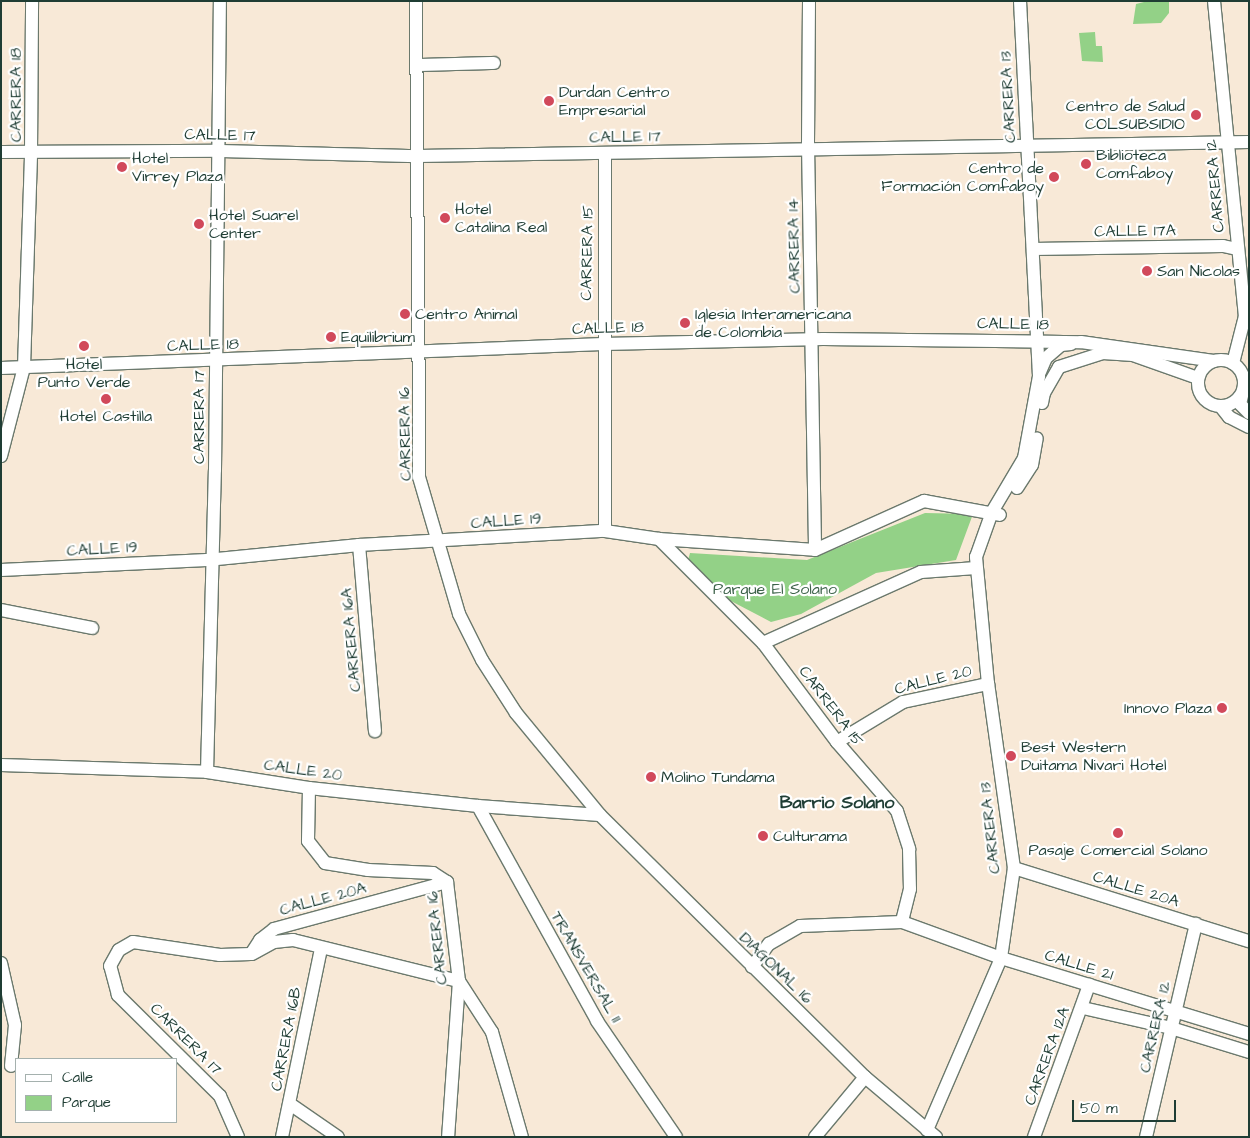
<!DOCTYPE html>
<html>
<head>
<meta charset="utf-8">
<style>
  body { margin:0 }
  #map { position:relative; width:1250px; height:1138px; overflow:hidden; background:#f8e9d7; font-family:"Architects Daughter",sans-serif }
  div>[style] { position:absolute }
  .green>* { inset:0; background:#93d187 }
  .roads { filter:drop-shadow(1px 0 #6b796d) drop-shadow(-1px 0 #6b796d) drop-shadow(0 1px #6b796d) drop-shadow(0 -1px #6b796d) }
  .minor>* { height:12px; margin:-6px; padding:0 6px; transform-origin:6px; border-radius:6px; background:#fff }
  .minor>.ring { margin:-6px; padding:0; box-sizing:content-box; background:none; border:12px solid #fff; border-radius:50% }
  .dots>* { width:14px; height:14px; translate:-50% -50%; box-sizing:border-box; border:2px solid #fff; border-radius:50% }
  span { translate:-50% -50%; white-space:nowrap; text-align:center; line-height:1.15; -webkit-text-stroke:4.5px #fff; paint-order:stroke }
  .poi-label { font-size:16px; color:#1f3d34 }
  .left { translate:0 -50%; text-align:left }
  .right { translate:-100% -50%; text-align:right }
  .street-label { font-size:16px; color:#1f3d34 }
  .park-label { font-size:16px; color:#3c6249 }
  .neighbourhood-label { font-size:18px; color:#1f3d34; font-weight:700 }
  .frame { position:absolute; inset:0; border:2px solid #1f3d34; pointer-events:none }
  .legend { position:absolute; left:15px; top:1058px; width:162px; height:65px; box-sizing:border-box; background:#fff; border:1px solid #a5b1ae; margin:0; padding:6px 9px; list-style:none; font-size:15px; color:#1f3d34 }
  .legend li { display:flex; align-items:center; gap:10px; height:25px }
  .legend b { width:25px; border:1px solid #a5b1ae }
  .scale { position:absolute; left:1072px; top:1100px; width:104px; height:22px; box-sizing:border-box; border:2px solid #1f3d34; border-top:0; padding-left:6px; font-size:15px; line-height:18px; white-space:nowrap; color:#1f3d34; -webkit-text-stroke:4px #fff; paint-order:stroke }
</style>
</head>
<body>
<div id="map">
  <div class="green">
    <i style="clip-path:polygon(1148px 1px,1169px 1px,1169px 13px,1161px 23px,1133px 24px,1136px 4px)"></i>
    <i style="clip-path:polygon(1095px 32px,1096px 46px,1102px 46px,1103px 62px,1082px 61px,1079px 33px)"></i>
    <i style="clip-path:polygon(925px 513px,973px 514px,956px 560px,876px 573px,801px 614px,771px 622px,729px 600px,687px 564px,690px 553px,807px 560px)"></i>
  </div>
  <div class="roads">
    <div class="minor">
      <i style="left:416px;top:1px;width:476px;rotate:89.6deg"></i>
      <i style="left:419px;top:477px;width:143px;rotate:73.7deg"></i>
      <i style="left:459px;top:614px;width:51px;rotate:63.4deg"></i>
      <i style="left:482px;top:660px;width:63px;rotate:57.3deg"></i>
      <i style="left:516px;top:713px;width:132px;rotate:50.5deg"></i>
      <i style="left:600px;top:815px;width:373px;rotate:44.7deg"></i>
      <i style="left:865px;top:1077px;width:93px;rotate:40.2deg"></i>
      <i style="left:809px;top:1px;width:144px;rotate:90.4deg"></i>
      <i style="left:808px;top:145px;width:405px;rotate:89deg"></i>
      <i style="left:1214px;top:1px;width:317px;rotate:84.4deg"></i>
      <i style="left:1245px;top:316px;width:49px;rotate:104.3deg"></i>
      <i style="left:417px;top:65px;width:77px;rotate:-1.5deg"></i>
      <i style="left:1px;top:152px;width:220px;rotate:-0.3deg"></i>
      <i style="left:221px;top:151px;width:197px;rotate:1.5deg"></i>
      <i style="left:418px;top:156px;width:831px;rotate:-0.97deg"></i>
      <i style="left:605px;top:154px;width:377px;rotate:90deg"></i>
      <i style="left:1033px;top:249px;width:190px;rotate:-0.9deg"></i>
      <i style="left:1223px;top:246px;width:14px;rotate:12deg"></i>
      <i class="ring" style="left:1198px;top:360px;width:34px;height:34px"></i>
      <i style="left:1px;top:368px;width:602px;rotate:-2.28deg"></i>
      <i style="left:603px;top:344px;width:220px;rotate:-1.3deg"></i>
      <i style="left:823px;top:339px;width:258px;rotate:0.7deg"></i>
      <i style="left:1081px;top:342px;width:134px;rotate:8.1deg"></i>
      <i style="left:1040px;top:372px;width:15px;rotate:-67deg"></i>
      <i style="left:1046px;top:358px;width:20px;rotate:-41deg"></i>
      <i style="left:1061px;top:345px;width:10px;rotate:-6deg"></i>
      <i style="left:1243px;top:392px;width:12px;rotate:104deg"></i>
      <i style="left:1240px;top:404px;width:13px;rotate:45deg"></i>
      <i style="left:1042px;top:403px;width:10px;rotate:-79deg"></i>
      <i style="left:1044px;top:393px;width:30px;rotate:-60deg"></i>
      <i style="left:1059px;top:367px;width:46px;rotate:-17.7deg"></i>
      <i style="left:1103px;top:353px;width:30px;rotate:4deg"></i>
      <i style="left:1133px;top:355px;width:69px;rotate:19.5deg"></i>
      <i style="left:1221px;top:407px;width:13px;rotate:51deg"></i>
      <i style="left:1229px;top:417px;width:22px;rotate:27deg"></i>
      <i style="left:1px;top:456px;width:92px;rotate:-75.5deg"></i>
      <i style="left:24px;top:367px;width:213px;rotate:-88.1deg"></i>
      <i style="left:31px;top:154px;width:153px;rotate:-89.6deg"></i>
      <i style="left:1017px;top:488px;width:27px;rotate:-57deg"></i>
      <i style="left:1032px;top:465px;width:27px;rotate:-80deg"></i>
      <i style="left:659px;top:539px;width:147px;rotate:45deg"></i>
      <i style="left:763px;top:643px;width:124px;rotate:53.2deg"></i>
      <i style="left:837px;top:742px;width:91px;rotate:49deg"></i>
      <i style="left:897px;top:811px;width:40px;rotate:72deg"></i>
      <i style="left:909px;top:849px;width:40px;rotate:88.6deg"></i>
      <i style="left:910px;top:889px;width:34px;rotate:104deg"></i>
      <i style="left:359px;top:545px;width:187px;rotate:85.1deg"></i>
      <i style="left:1px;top:570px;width:206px;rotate:-2.8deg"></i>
      <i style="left:207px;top:560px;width:153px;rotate:-5.6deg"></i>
      <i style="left:359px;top:545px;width:246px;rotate:-3.3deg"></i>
      <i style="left:605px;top:531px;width:55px;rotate:8.4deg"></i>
      <i style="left:659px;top:539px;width:156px;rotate:4deg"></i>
      <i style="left:815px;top:550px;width:120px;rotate:-24.2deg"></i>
      <i style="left:924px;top:501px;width:77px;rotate:10.4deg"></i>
      <i style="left:1px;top:610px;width:93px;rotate:11.2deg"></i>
      <i style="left:763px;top:643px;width:173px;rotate:-24.2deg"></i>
      <i style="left:921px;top:572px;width:55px;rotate:-4.2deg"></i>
      <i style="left:837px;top:742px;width:77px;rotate:-31.2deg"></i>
      <i style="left:903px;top:702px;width:87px;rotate:-12deg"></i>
      <i style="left:1px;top:765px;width:206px;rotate:1.9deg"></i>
      <i style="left:207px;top:772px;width:103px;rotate:8.9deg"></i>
      <i style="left:309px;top:788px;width:170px;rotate:6.1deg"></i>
      <i style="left:478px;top:806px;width:122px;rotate:4.2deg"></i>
      <i style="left:207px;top:772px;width:302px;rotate:-88.5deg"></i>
      <i style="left:215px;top:470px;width:469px;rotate:-89.4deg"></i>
      <i style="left:309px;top:788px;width:53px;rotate:91.1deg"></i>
      <i style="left:308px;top:841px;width:28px;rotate:52deg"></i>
      <i style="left:325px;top:863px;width:44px;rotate:9.2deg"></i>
      <i style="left:368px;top:870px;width:65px;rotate:2.6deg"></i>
      <i style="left:433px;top:873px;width:17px;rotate:33deg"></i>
      <i style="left:447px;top:882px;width:100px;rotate:83.1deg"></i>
      <i style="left:459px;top:981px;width:156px;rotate:94deg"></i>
      <i style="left:478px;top:806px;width:246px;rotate:61deg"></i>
      <i style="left:597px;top:1021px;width:140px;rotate:55.7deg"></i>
      <i style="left:1014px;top:868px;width:246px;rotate:17.3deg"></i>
      <i style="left:252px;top:954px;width:25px;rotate:-29deg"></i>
      <i style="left:274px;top:942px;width:19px;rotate:-6deg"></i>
      <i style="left:293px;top:940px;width:171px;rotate:13.9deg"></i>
      <i style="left:459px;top:981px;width:61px;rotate:57.1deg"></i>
      <i style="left:492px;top:1032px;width:109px;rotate:74.1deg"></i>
      <i style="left:1px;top:963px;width:64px;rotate:77.3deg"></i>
      <i style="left:15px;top:1025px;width:41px;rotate:95.6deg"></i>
      <i style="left:752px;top:967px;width:29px;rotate:-54deg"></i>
      <i style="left:769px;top:944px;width:36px;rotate:-30deg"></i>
      <i style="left:800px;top:926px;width:102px;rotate:-2.2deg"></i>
      <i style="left:902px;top:922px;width:105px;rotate:20deg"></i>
      <i style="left:1001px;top:958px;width:259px;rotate:17deg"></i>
      <i style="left:1083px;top:1008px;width:90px;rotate:12.8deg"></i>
      <i style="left:1171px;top:1028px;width:82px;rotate:17.1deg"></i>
      <i style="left:290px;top:1104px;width:58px;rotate:34.5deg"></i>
      <i style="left:927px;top:1130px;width:187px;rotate:-66.7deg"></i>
      <i style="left:1001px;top:958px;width:91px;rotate:-81.8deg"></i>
      <i style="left:1014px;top:868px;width:186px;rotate:-98deg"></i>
      <i style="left:988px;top:684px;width:128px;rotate:-95.4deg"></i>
      <i style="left:976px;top:557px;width:48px;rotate:-70.4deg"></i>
      <i style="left:992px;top:512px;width:63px;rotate:-59.3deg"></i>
      <i style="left:1024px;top:458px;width:83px;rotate:-79.6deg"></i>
      <i style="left:1039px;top:376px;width:375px;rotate:-92.9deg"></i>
      <i style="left:238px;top:1137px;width:45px;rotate:-113.7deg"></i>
      <i style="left:220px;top:1096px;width:144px;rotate:-135.3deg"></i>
      <i style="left:118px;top:995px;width:30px;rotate:-105deg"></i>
      <i style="left:110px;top:966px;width:18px;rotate:-61deg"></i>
      <i style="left:119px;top:950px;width:16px;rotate:-30deg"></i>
      <i style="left:133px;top:942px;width:88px;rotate:8.5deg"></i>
      <i style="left:220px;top:955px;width:31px;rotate:-2deg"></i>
      <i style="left:251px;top:954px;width:17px;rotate:-57deg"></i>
      <i style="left:260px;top:940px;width:18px;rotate:-38deg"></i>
      <i style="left:274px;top:929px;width:179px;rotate:-15.2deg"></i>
      <i style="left:282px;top:1137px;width:193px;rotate:-78.3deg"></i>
      <i style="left:815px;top:1137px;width:78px;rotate:-50.2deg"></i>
      <i style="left:1034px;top:1137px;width:162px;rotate:-70.1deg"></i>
      <i style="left:1146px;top:1137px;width:219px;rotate:-76.8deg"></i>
    </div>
  </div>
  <div class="dots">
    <i style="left:549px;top:101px;background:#d1495b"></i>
    <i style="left:1196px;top:115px;background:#d1495b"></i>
    <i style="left:1086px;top:164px;background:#d1495b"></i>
    <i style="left:122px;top:167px;background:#d1495b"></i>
    <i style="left:1054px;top:177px;background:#d1495b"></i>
    <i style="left:445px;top:218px;background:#d1495b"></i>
    <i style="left:199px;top:224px;background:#d1495b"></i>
    <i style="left:1147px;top:271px;background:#d1495b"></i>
    <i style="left:405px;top:314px;background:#d1495b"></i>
    <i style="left:685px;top:323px;background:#d1495b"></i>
    <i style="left:331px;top:337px;background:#d1495b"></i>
    <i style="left:84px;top:346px;background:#d1495b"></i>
    <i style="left:106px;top:399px;background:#d1495b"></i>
    <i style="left:1222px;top:708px;background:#d1495b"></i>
    <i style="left:1011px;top:756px;background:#d1495b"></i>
    <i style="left:651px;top:777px;background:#d1495b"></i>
    <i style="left:1118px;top:833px;background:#d1495b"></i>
    <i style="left:763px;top:836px;background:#d1495b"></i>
  </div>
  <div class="poi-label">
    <span class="left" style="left:559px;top:101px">Durdan Centro<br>Empresarial</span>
    <span class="right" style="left:1185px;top:115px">Centro de Salud<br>COLSUBSIDIO</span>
    <span class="left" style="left:1096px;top:164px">Biblioteca<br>Comfaboy</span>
    <span class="left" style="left:132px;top:167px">Hotel<br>Virrey Plaza</span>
    <span class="right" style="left:1044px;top:177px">Centro de<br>Formación Comfaboy</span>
    <span class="left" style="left:455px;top:218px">Hotel<br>Catalina Real</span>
    <span class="left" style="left:209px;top:224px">Hotel Suarel<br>Center</span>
    <span class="left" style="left:1157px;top:271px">San Nicolas</span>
    <span class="left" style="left:415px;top:314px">Centro Animal</span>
    <span class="left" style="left:695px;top:323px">Iglesia Interamericana<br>de Colombia</span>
    <span class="left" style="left:341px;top:337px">Equilibrium</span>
    <span style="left:84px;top:373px">Hotel<br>Punto Verde</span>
    <span style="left:106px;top:416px">Hotel Castilla</span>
    <span class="right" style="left:1212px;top:708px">Innovo Plaza</span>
    <span class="left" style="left:1021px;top:756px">Best Western<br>Duitama Nivari Hotel</span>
    <span class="left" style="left:661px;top:777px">Molino Tundama</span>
    <span class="left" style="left:773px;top:836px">Culturama</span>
    <span style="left:1118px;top:850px">Pasaje Comercial Solano</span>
  </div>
  <div class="street-label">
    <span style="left:16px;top:95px;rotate:-90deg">CARRERA 18</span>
    <span style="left:1008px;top:97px;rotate:-93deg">CARRERA 13</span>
    <span style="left:220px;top:135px;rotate:1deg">CALLE 17</span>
    <span style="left:625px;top:137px;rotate:-1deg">CALLE 17</span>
    <span style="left:1215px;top:186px;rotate:-95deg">CARRERA 12</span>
    <span style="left:1135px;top:231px;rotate:-1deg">CALLE 17A</span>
    <span style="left:794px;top:246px;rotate:-91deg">CARRERA 14</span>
    <span style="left:587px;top:253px;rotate:-89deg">CARRERA 15</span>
    <span style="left:1013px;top:324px;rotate:1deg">CALLE 18</span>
    <span style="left:608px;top:328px;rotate:-2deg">CALLE 18</span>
    <span style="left:203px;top:345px;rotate:-2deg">CALLE 18</span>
    <span style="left:199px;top:417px;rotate:-90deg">CARRERA 17</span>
    <span style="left:405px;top:434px;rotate:-91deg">CARRERA 16</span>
    <span style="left:506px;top:521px;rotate:-4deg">CALLE 19</span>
    <span style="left:102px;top:549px;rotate:-3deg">CALLE 19</span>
    <span style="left:351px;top:640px;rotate:-95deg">CARRERA 16A</span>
    <span style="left:933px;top:680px;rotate:-14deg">CALLE 20</span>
    <span style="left:831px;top:706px;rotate:53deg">CARRERA 15</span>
    <span style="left:303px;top:770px;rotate:8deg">CALLE 20</span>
    <span style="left:990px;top:828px;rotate:-96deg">CARRERA 13</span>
    <span style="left:1136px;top:889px;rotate:17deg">CALLE 20A</span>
    <span style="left:323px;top:899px;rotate:-15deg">CALLE 20A</span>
    <span style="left:437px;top:938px;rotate:-96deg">CARRERA 16</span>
    <span style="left:1079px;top:965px;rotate:17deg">CALLE 21</span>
    <span style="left:586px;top:967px;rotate:60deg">TRANSVERSAL 11</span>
    <span style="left:776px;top:968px;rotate:44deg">DIAGONAL 16</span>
    <span style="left:1155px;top:1027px;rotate:-77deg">CARRERA 12</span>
    <span style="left:186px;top:1039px;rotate:45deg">CARRERA 17</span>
    <span style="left:286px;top:1039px;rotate:-79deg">CARRERA 16B</span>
    <span style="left:1047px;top:1056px;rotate:-70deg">CARRERA 12A</span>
  </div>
  <div class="park-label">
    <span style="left:775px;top:589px">Parque El Solano</span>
  </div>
  <div class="neighbourhood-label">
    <span style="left:837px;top:803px">Barrio Solano</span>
  </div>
  <div class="frame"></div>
  <ul class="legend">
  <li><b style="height:6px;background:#fff"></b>Calle</li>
  <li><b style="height:14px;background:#93d187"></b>Parque</li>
  </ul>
  <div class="scale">50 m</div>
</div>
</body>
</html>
